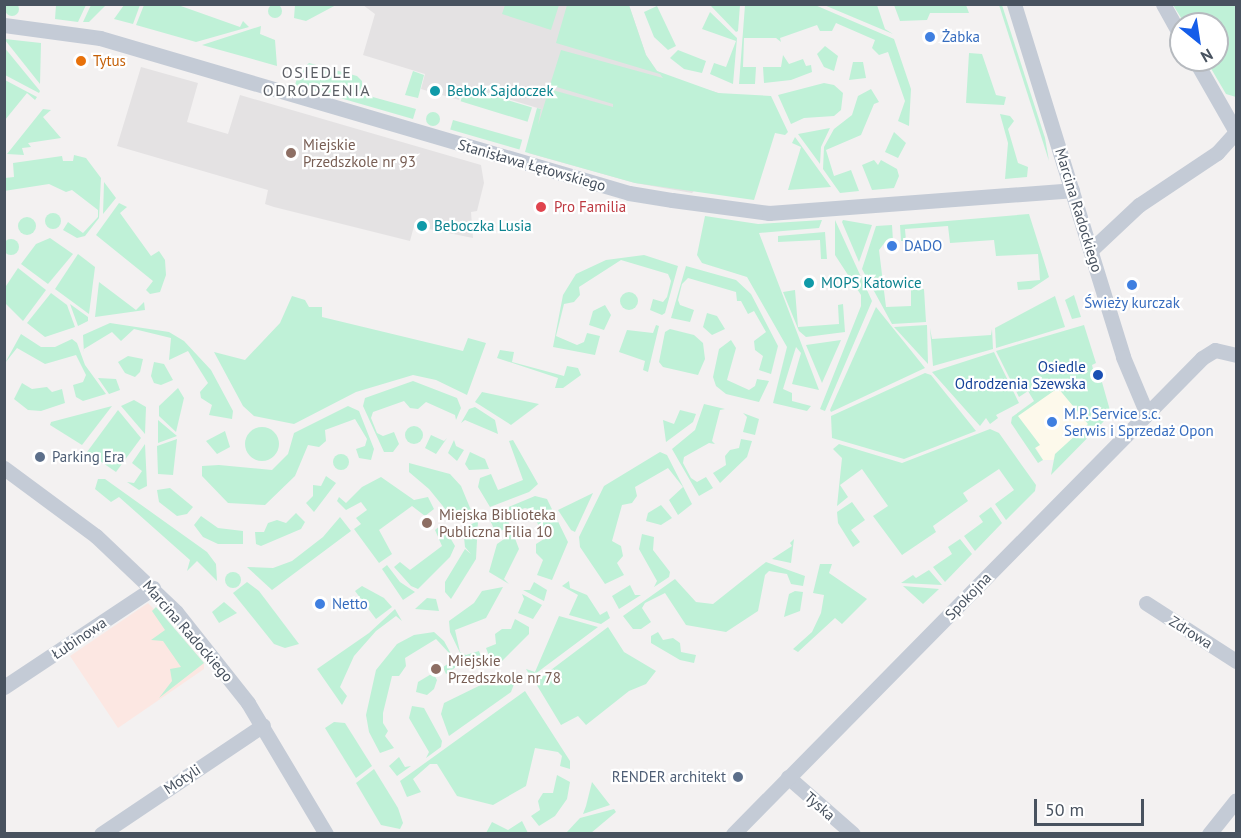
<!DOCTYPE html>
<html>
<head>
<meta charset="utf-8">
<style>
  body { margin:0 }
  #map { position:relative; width:1241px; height:838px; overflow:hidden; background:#f3f1f1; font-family:"PT Sans",sans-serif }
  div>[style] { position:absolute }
  .commercial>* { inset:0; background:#fdf9eb }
  .education>* { inset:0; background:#e4e2e3 }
  .medical>* { inset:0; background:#fce7e2 }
  .green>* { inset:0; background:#bff1d7; transform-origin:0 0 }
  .round { border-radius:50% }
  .minor>* { height:15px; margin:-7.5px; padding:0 7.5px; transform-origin:7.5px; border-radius:7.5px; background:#c4cbd6 }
  .dots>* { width:16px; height:16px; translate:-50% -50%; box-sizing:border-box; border:3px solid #fff; border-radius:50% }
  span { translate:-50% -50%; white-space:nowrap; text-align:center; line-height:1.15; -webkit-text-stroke:4.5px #fff; paint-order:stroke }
  .shop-label { font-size:15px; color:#366cbe }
  .left { translate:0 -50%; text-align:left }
  .food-label { font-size:15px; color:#c56008 }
  .culture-label { font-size:15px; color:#0d838f }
  .education-label { font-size:15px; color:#785e54 }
  .street-label { font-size:15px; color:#48525f }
  .health-label { font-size:15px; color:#be3a42 }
  .transit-label { font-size:15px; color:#164399 }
  .right { translate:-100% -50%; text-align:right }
  .service-label { font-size:15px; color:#4e5e75 }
  .neighbourhood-label { font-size:16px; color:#5d6066; letter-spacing:1.5px }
  .frame { position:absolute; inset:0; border:6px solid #48525f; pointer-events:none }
  .north { position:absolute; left:1169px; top:12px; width:60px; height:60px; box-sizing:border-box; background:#fff; border:2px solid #b6babf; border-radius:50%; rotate:150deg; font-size:16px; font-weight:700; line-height:24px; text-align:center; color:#48525f }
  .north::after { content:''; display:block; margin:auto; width:21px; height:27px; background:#155de9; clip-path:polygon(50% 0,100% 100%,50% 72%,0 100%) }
  .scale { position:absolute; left:1034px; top:799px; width:110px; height:27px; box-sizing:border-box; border:3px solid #48525f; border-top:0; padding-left:8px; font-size:18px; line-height:21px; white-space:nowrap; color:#48525f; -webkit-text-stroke:4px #fff; paint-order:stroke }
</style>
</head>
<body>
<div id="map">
  <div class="commercial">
    <i style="clip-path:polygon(1061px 383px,1088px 424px,1053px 460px,1043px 460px,1016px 414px)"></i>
  </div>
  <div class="education">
    <i style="clip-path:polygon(363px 5px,629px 5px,646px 55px,657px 71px,682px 82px,769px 108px,692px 193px,635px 183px,528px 153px,541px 109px,465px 86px,459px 100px,421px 89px,425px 74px,363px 55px,375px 14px)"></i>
    <i style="clip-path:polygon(141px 67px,198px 83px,187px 122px,228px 134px,240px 95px,481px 165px,484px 183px,477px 211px,471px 212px,473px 238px,414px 226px,410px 241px,274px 207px,265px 204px,268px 190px,117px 146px)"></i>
  </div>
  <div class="medical">
    <i style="clip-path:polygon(148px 603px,188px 644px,204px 663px,204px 669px,118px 728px,70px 656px)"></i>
  </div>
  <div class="green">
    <i class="round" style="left:5px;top:2px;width:14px;height:14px"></i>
    <i class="round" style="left:268px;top:4px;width:14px;height:14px"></i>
    <i style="clip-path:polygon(56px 5px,56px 4px,86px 5px,78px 22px,55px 19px)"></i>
    <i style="clip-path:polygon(91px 5px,106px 5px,89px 22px,83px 22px)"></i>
    <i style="clip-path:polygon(124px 5px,140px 5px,133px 24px,114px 19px)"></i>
    <i style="clip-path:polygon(178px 5px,240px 27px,243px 21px,249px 27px,196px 42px,136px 25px,144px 5px)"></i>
    <i style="clip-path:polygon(295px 5px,295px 4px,336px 5px,306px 21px,294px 18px)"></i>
    <i style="clip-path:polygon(505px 5px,505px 4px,559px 5px,551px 30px,502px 14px)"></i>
    <i style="clip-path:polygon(567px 5px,629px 5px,646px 55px,657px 71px,718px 93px,771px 96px,788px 132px,785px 135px,775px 133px,754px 200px,635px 183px,525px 152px,537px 108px,541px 109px,538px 125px,549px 89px,613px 107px,613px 104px,550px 85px,561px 50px,663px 78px,660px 74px,556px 43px)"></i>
    <i style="clip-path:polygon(710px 5px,740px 5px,738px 31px,736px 32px)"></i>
    <i style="clip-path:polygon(745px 5px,815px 5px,894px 39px,911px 89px,909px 126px,898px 121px,905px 101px,888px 52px,879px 55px,872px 48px,875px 40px,836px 23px,832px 31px,820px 31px,817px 25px,780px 38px,781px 42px,776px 38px,744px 38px,743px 67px,756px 67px,755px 84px,739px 84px)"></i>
    <i style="clip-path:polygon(824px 5px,877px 5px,885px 29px,893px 34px)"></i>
    <i style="clip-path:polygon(894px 5px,966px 5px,969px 13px,930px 13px,927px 20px,900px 21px)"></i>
    <i style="clip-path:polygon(999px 5px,1002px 5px,1045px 138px,1049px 161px)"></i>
    <i style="clip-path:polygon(1173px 5px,1236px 5px,1236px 97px,1226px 94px,1206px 60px,1217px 60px,1217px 24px,1185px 24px)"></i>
    <i style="clip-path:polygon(657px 6px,676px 46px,668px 50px,654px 37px,644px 12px)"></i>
    <i style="clip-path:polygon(710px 12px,737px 38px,733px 84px,710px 74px,714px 63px,726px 67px,736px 41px,702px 29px)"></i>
    <i style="clip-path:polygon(261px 26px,260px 34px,275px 40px,277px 66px,202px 45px)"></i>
    <i style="clip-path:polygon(5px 39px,41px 43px,40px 84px,5px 40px)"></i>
    <i style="clip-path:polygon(825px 46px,838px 56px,834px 71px,824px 67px,817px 54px)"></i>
    <i style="clip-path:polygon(4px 47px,40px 91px,39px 93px,5px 75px)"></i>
    <i style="clip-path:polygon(678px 50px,706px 61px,702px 73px,684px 69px,670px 58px)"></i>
    <i style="clip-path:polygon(969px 53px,982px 54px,996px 95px,1006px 97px,1004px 105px,966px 103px)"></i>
    <i style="clip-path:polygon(783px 55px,789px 64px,803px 59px,806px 66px,811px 65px,812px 72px,791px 80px,764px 83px,763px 67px,781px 67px)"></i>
    <i style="clip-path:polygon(853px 62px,863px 62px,866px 78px,849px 80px)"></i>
    <i style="clip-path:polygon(309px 63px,357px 76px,362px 81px,362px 94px,416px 109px,413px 119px,295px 85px,299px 72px)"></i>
    <i style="clip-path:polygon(413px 71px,424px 75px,418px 98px,405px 95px)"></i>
    <i style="clip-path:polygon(5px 80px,37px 97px,35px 100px,27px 93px,5px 120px)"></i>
    <i style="clip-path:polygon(824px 83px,834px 85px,843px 93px,841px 110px,834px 116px,804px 118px,791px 124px,778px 95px)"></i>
    <i style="left:465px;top:87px;width:70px;height:15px;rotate:17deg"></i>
    <i style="clip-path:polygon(871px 89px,879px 102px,874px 104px,861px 135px,826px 150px,834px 176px,851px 170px,859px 191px,840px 193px,823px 169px,824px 147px,834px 129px,852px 115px,858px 96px)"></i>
    <i style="clip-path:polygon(43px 109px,51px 110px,43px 117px,61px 138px,28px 143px,31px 147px,22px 148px,24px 155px,7px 154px)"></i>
    <i class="round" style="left:426px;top:112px;width:14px;height:14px"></i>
    <i style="clip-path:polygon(1000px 114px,1010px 116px,1014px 121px,1008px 129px,1018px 163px,1028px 167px,1027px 177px,1005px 179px,1008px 143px)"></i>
    <i style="left:453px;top:120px;width:72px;height:10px;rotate:16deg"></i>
    <i style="clip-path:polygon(830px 128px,821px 147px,820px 164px,798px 134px)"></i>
    <i style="clip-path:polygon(894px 132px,906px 143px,898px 158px,885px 152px)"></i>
    <i style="clip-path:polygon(795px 137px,831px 187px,788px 190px,801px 147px,792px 143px)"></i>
    <i style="clip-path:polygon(74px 155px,86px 158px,101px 178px,99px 218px,85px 236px,77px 238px,63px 230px,68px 222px,83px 233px,98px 217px,98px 210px,72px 190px,66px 192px,49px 184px,4px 191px,5px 178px,14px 177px,13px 163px,62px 156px,63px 161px,73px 161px)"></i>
    <i style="clip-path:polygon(874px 160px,878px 165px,881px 160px,897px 169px,899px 176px,894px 188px,872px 190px,862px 165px)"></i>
    <i style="clip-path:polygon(104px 182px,116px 198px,103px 214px)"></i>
    <i style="clip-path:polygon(119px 203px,127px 207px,120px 213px,151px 256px,159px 251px,165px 260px,166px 275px,160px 292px,150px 294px,146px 290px,153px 281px,96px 235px)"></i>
    <i class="round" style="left:45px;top:213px;width:16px;height:16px"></i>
    <i style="clip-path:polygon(1029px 214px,1049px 277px,1031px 289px,1018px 290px,1017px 282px,1040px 280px,1038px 254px,996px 256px,994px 240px,950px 243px,948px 226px,905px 229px,906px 241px,901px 241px,900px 225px)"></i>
    <i style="clip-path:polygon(705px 216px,758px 224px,822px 220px,819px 228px,759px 233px,819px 390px,792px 384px,801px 353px,796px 347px,783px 389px,792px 393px,792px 401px,811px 406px,807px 411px,773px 403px,787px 347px,747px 277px,702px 263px,697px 255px)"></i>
    <i class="round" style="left:18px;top:217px;width:18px;height:18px"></i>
    <i style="clip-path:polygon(835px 220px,872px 301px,825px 411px,820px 409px,861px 306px,861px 295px,835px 255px)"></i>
    <i style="clip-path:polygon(843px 220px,872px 225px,859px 262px,842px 222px)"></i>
    <i style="clip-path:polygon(892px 225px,893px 241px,886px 241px,879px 250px,886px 307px,911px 306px,911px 290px,924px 289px,926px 322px,892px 324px,862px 269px,876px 226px)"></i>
    <i style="clip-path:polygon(825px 232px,827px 259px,821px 259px,820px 240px,778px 242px,778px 236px)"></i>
    <i style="clip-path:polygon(50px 238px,73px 254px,48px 284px,21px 264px,36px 244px)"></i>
    <i class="round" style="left:3px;top:239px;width:16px;height:16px"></i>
    <i style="clip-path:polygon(78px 254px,95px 267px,89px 314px,55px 289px)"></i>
    <i style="clip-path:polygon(644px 255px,678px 266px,665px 313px,662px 315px,650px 310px,653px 299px,663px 302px,667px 297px,671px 281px,668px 274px,621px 260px,579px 287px,580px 295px,574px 302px,564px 304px,556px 336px,577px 345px,584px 342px,587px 333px,600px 336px,595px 355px,553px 347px,563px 295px,576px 274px,606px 260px)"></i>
    <i style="clip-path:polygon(686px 266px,736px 280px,751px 294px,778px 346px,771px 374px,759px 370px,763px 356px,755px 350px,754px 341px,766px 332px,754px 311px,748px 314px,741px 301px,737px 301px,736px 292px,688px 278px,682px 284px,678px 300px,680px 305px,694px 310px,690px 322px,671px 318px)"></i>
    <i style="clip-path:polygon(18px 268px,46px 290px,23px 321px,5px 303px,6px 286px)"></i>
    <i style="clip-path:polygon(99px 282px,136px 310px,144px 302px,145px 310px,95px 317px)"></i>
    <i style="clip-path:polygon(795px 290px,798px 327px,839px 324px,838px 305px,843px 304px,845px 332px,806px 337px,799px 331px,783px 292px)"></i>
    <i class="round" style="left:620px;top:292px;width:18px;height:18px"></i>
    <i style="clip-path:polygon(51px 293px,67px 305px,75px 327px,45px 337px,27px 323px)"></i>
    <i style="clip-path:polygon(1074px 295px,1081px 317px,1072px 319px,1065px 300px)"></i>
    <i style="clip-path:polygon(292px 296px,305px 300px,309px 307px,322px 307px,322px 317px,463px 351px,468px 338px,486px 343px,467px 395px,436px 380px,413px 375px,356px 392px,294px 424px,254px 416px,243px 406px,214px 352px,245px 360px,280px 323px)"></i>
    <i style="clip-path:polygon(1055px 296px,1065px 327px,996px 348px,995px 328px)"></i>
    <i style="clip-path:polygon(70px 304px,88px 317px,88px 321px,78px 326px)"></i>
    <i style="clip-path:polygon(605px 305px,611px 315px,604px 330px,589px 325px,593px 311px)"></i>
    <i style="clip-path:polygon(876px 307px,925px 368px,831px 412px,830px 410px)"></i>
    <i style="clip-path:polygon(707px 313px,717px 316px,725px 329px,712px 335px,703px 327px)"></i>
    <i style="clip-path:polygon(110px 323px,169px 332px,184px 341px,211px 370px,233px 411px,232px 419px,209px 415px,212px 405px,201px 398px,200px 392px,208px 383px,188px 351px,169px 360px,171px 338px,134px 329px,121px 341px,112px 332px,84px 349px,84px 353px,83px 335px)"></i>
    <i style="clip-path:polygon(656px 325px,659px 326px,648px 372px,643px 370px,645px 361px,619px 352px,627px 330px,653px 333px)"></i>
    <i style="clip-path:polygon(927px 325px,928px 364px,894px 327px)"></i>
    <i style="clip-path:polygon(1084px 325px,1096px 363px,1092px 365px,1095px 377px,1100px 375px,1111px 414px,1051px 475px,1055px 454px,1088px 424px,1058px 388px,1018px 416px,1040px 445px,1035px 448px,1043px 460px,1038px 463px,1011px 423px,1012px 417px,1034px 401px,1028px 391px,1019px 397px,996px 351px)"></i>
    <i style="clip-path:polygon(930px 328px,932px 339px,991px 335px,992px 329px,993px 349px,933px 366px)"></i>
    <i style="clip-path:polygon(670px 329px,694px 335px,703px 343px,705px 359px,698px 375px,663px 367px,659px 362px,665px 332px)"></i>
    <i style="clip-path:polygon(21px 334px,41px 347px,55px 347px,72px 339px,77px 343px,85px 365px,106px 394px,83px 401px,76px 397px,73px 385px,83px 382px,86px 375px,76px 355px,45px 364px,17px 348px,5px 363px)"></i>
    <i style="clip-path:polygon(731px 340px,736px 348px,727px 380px,749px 390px,755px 386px,757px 379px,769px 381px,759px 402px,726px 394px,716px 386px,713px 377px,719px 349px)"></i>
    <i style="clip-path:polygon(841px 340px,822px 383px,806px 345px)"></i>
    <i style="clip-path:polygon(500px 350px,514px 352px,512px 362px,564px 376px,567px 366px,578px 368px,581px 375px,563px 388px,555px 388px,558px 378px,497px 358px)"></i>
    <i style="clip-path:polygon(994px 352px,1019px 403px,996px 415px,998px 418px,990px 424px,986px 418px,980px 426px,932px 372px)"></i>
    <i style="clip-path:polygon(128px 356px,143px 359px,140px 372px,135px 377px,125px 373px,118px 362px)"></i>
    <i style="clip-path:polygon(154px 362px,164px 364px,173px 380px,161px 385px,154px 383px,151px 376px)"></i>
    <i style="clip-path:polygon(925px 373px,931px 375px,976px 431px,904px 459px,832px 438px,831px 416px)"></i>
    <i style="clip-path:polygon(98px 378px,116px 379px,120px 390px,109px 394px)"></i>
    <i style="clip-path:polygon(413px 381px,457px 398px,461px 408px,456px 420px,455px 415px,426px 402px,418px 409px,410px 408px,404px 401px,373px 412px,371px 418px,377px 433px,383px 436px,394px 432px,399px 444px,393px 452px,384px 452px,363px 406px,365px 398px)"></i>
    <i style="clip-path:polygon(22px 383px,32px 389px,47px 387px,52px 392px,62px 389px,65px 403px,41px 411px,28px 410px,14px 399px)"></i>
    <i style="clip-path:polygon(178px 388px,184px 398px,176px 432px,159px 416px,159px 406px)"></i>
    <i style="clip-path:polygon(482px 392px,539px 404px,511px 425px,475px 402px)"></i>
    <i style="clip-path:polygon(134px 400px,146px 407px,145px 434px,121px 406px)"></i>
    <i style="clip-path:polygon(704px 404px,725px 409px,720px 410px,712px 441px,715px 444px,709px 443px,684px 457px,683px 463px,691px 478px,697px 482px,706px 477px,713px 488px,699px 496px,672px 449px,695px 430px)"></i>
    <i style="clip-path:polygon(112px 406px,82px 445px,50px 425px,51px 422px)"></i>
    <i style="clip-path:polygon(348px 406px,359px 411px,374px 449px,371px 460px,359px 458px,356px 449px,365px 446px,367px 439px,355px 419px,325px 430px,326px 441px,319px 447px,308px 445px,295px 476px,265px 505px,228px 503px,202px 476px,202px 466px,219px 465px,272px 470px,288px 454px,294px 433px)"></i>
    <i style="clip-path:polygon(475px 407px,495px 420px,498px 434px,465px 420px,461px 423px,469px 409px)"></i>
    <i style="clip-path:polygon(118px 410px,141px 438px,116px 472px,87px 452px)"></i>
    <i style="clip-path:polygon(680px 410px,696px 414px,693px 422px,666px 442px,663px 420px,674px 424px)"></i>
    <i style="clip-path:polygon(743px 413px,759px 419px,755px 435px,743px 432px,747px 417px)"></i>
    <i style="clip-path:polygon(158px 420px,177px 436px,158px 443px)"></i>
    <i class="round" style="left:405px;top:426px;width:18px;height:18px"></i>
    <i class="round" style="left:245px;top:427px;width:34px;height:34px"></i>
    <i style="clip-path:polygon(990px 429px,999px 433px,1036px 485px,1035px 491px,1006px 520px,995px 504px,1014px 490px,999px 469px,963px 493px,968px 501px,933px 526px,936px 532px,902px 555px,873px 516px,888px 506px,862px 469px,840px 485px,848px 497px,837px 506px,842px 458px,833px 449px,839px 444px,902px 463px)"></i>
    <i style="clip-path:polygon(225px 431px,230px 447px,217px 454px,206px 441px)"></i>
    <i style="clip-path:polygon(431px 435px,444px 441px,447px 438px,436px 454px,425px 448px)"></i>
    <i style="clip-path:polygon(177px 439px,173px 475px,158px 474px,157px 446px)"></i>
    <i style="clip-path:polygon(741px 439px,752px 441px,747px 457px,720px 483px,713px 473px,726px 465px,725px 456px,730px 450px,739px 448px)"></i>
    <i style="clip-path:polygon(454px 440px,456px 446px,464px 450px,457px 461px,448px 453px)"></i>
    <i style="clip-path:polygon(513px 440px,538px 484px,529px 492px,490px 507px,478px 487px,480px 478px,491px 474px,498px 490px,523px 480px,509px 441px)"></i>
    <i style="clip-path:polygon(145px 444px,147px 486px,139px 490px,127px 482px,134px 483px,142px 471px,132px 463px)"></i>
    <i style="clip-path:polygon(470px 452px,485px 459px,489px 469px,469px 470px,465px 464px)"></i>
    <i style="clip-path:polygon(660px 452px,667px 455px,692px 504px,678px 515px,669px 500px,683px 487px,668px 468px,635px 487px,637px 496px,632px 503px,622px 505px,612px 541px,621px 546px,623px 556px,617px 563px,624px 575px,605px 584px,580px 547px,579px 537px,604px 486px)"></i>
    <i class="round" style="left:333px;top:454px;width:16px;height:16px"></i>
    <i style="clip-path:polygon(409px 463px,450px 474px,461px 486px,473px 515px,455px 521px,429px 489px,409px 472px)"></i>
    <i style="clip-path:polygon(326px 476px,336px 483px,314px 512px,306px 503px,313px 496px,313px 485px,321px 486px)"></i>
    <i style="clip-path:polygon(381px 477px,414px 500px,428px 497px,434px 509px,425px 516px,412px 506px,379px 530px,392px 554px,379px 563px,354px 529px,361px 524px,356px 518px,367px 510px,361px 502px,346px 510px,337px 501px,339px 497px,346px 503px,362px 487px)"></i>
    <i style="clip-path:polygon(98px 479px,105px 479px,207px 552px,216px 564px,217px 581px,197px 561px,187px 571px,190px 560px,119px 497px,111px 502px,95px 489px)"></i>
    <i style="clip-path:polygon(170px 488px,193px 507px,187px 514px,177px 516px,159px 502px,157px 490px)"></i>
    <i style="clip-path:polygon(593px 493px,575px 532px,571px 530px,558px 510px)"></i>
    <i style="clip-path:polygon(535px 496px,547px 499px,568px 542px,552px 580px,537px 575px,543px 560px,536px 553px,536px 544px,544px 539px,532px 510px,525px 508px,510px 513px,507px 517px,510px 527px,500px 531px,494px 529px,490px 520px,494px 513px)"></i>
    <i style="clip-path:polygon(852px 502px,865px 520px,851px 530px,860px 542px,853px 547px,838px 523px,837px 512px)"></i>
    <i style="clip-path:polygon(661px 505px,672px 518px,661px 525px,646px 521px,648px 513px)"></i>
    <i style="clip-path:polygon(991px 507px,1002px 523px,975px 551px,964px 536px,983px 522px,979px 516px)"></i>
    <i style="clip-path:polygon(296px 513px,305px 522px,301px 529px,261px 546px,256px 544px,255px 532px,264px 532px,268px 523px,277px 520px,286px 523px)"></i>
    <i style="clip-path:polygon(201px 516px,218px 528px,243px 531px,243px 544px,218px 544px,203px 537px,194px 525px)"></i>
    <i style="clip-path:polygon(340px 517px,351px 531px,272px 590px,247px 567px,273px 568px,292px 561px,323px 537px)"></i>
    <i style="clip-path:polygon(478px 521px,476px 559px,451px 599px,445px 592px,445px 582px,465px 549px,471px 554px,465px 547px,463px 528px)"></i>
    <i style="clip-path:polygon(442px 524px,455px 546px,450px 557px,418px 589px,411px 586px,394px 567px,400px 562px,410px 570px,442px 546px,435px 530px)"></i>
    <i style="clip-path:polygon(513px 533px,519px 549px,504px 579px,509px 584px,489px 572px,497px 544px)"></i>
    <i style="clip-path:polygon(642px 534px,654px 537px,653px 550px,670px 572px,669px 577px,654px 587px,657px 581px,639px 549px)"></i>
    <i style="clip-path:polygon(794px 539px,791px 563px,772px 559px,792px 546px,790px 543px)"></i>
    <i style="clip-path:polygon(960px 539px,972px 554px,945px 582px,933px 567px,952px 554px,948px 547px)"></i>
    <i style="clip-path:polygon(766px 562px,805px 576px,803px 586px,791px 584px,787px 574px,769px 571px,765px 575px,758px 611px,726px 632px,686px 625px,665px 593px,645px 603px,642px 608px,651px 622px,641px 629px,633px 629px,623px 616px,675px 579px,696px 602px,713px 604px)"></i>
    <i style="clip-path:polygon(820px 564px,832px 564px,829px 573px,867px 599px,842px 624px,835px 618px,798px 652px,793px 649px,812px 632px,821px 613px,824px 595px,813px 593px)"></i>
    <i style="clip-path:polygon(387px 565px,400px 582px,415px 592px,403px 600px,382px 569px)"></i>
    <i style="clip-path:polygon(929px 570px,942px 585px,901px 583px,913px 575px,916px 578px)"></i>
    <i class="round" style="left:225px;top:572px;width:16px;height:16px"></i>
    <i style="clip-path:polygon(569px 581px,570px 588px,587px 595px,600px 615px,607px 611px,610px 618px,601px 624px,569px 615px,578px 595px,562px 586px)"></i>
    <i style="clip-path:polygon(247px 582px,259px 591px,299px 644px,285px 648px,274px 644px,233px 593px)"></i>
    <i style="clip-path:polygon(534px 582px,547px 590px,544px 601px,523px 590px,530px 590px)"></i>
    <i style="clip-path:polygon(630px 585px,635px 595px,641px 595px,619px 609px,612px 596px)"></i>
    <i style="clip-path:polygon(362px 586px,384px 598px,392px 607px,376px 619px,355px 591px)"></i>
    <i style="clip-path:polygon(903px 586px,939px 589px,923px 604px)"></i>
    <i style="clip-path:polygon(503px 587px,486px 618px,455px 630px,460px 652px,466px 655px,479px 651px,482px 660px,468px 663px,461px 655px,450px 632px,449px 621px,474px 603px,482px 591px)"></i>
    <i style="clip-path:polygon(795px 591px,803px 592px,800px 611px,784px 617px,789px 594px)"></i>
    <i style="clip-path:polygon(522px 594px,542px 605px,533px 619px,518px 613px,524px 599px)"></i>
    <i style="clip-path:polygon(427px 598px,436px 599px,439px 611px,415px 609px)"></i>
    <i style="clip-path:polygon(224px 602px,237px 613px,219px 623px,212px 612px)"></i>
    <i style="clip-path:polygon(156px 607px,204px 663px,159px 698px,172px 681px,170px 669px,181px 667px,163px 641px,151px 640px,165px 630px,152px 611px)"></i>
    <i style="clip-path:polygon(395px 609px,402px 621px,396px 616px,376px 631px,354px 656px,340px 687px,347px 696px,342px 705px,317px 669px,369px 633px)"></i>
    <i style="clip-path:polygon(559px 616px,598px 627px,531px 677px,526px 669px,535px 672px)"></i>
    <i style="clip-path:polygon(515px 619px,529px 627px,529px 634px,501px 662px,491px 661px,486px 648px,496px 644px,495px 634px,502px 629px,511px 629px)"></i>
    <i style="clip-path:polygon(608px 627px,624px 652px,656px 671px,646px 684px,629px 691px,586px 725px,578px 716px,561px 725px,535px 682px)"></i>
    <i style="clip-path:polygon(434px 632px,444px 641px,456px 663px,456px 667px,446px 674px,443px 667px,451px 662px,451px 655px,436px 639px,405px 658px,406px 666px,399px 676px,392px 676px,383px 713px,383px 723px,388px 731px,385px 736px,394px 748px,380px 753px,369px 732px,366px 715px,376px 670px,397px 644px,414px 635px)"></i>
    <i style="clip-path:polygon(658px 632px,663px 640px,673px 638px,680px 643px,681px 652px,696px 655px,694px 663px,680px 660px,651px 643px,651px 636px)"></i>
    <i style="clip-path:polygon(433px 673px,437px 680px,434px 689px,427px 695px,416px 692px,418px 682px)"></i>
    <i style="clip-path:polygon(493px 679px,516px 679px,511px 692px,449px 736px,441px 714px,444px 703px)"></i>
    <i style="clip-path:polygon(525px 691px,570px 761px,570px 769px,560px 766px,562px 756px,558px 752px,535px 748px,526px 786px,493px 805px,457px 796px,437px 764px,430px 764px,413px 779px,421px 792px,407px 797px,400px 781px)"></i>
    <i style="clip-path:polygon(412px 706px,424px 708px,442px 741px,441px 747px,426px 758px,429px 752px,409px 718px)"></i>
    <i style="clip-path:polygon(334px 722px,345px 723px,372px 766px,356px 778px,325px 728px)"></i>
    <i style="clip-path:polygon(399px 757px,405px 767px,411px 766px,397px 776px,389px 766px)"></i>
    <i style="clip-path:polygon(374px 769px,398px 808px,403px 823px,400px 829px,381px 825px,356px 783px)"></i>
    <i style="clip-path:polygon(557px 775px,570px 782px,567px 799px,555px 816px,539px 826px,531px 816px,540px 810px,538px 801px,543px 793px,553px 793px)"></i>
    <i style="clip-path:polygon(592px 782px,610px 805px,583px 814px,586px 806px)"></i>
    <i style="clip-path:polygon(614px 809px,616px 812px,591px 833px,566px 833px,580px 818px)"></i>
    <i style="clip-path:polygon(522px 821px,528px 833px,476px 833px,486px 833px,492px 822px,508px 830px)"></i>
  </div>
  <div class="minor">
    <i style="left:1014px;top:4px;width:369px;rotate:72.8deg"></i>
    <i style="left:1123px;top:357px;width:62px;rotate:67.2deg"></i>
    <i style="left:1163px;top:4px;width:37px;rotate:61deg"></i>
    <i style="left:4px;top:25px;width:97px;rotate:7.7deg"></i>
    <i style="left:100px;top:38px;width:551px;rotate:16.33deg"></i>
    <i style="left:629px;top:193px;width:44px;rotate:9.2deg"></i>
    <i style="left:672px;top:200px;width:98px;rotate:7.6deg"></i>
    <i style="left:769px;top:213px;width:304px;rotate:-4.3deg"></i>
    <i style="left:1195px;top:60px;width:83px;rotate:60.3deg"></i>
    <i style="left:1091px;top:250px;width:66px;rotate:-43.2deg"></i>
    <i style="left:1139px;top:205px;width:94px;rotate:-33.7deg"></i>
    <i style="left:1217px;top:153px;width:28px;rotate:-48deg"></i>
    <i style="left:4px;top:468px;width:114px;rotate:36.5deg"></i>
    <i style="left:96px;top:536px;width:110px;rotate:43.5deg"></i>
    <i style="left:176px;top:612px;width:116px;rotate:51.6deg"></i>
    <i style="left:248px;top:703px;width:152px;rotate:59.2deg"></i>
    <i style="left:1146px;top:603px;width:107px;rotate:32.8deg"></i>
    <i style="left:4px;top:687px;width:179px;rotate:-33.6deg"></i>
    <i style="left:788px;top:777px;width:86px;rotate:41.2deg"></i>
    <i style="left:101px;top:834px;width:195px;rotate:-33.9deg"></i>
    <i style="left:733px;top:834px;width:668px;rotate:-45.42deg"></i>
    <i style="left:1202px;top:358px;width:15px;rotate:-32deg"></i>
    <i style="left:1215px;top:350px;width:22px;rotate:13deg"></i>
    <i style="left:1209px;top:834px;width:43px;rotate:-51.5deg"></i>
  </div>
  <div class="dots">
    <i style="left:930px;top:37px;background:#3f7fe0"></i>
    <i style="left:81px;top:61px;background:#e8710a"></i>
    <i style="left:435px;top:91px;background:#0f9aa8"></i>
    <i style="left:291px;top:153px;background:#8d6e63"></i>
    <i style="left:541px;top:207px;background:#e0444e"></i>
    <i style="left:422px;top:226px;background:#0f9aa8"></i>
    <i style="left:892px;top:246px;background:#3f7fe0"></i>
    <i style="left:809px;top:283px;background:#0f9aa8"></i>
    <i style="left:1132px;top:285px;background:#3f7fe0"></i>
    <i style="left:1098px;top:375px;background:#1a4fb4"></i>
    <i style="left:1052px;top:422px;background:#3f7fe0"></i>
    <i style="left:40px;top:457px;background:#5c6f8a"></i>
    <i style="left:427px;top:523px;background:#8d6e63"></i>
    <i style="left:320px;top:604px;background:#3f7fe0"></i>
    <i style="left:436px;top:669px;background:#8d6e63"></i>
    <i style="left:738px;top:777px;background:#5c6f8a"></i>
  </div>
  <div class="shop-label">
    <span class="left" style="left:942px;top:37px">Żabka</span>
    <span class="left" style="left:904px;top:246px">DADO</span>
    <span style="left:1132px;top:303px">Świeży kurczak</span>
    <span class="left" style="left:1064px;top:422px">M.P. Service s.c.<br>Serwis i Sprzedaż Opon</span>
    <span class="left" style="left:332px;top:604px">Netto</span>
  </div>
  <div class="food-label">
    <span class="left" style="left:93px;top:61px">Tytus</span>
  </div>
  <div class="culture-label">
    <span class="left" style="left:447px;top:91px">Bebok Sajdoczek</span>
    <span class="left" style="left:434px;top:226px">Beboczka Lusia</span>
    <span class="left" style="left:821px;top:283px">MOPS Katowice</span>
  </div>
  <div class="education-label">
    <span class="left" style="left:303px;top:153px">Miejskie<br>Przedszkole nr 93</span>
    <span class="left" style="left:439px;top:523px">Miejska Biblioteka<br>Publiczna Filia 10</span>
    <span class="left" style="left:448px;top:669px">Miejskie<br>Przedszkole nr 78</span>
  </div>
  <div class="street-label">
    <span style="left:532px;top:165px;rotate:16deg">Stanisława Łętowskiego</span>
    <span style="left:1079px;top:210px;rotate:73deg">Marcina Radockiego</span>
    <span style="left:968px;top:596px;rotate:-46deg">Spokojna</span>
    <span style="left:188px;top:631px;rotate:49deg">Marcina Radockiego</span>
    <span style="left:1191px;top:632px;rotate:32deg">Zdrowa</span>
    <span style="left:79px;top:638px;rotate:-34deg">Łubinowa</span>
    <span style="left:182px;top:779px;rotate:-34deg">Motyli</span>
    <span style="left:820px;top:806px;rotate:41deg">Tyska</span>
  </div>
  <div class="health-label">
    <span class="left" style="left:554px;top:207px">Pro Familia</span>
  </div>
  <div class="transit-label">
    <span class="right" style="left:1086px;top:375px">Osiedle<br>Odrodzenia Szewska</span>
  </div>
  <div class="service-label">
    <span class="left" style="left:52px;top:457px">Parking Era</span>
    <span class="right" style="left:726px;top:777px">RENDER architekt</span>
  </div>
  <div class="neighbourhood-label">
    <span style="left:317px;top:81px">OSIEDLE<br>ODRODZENIA</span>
  </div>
  <div class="frame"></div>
  <div class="north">N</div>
  <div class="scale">50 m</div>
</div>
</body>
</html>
